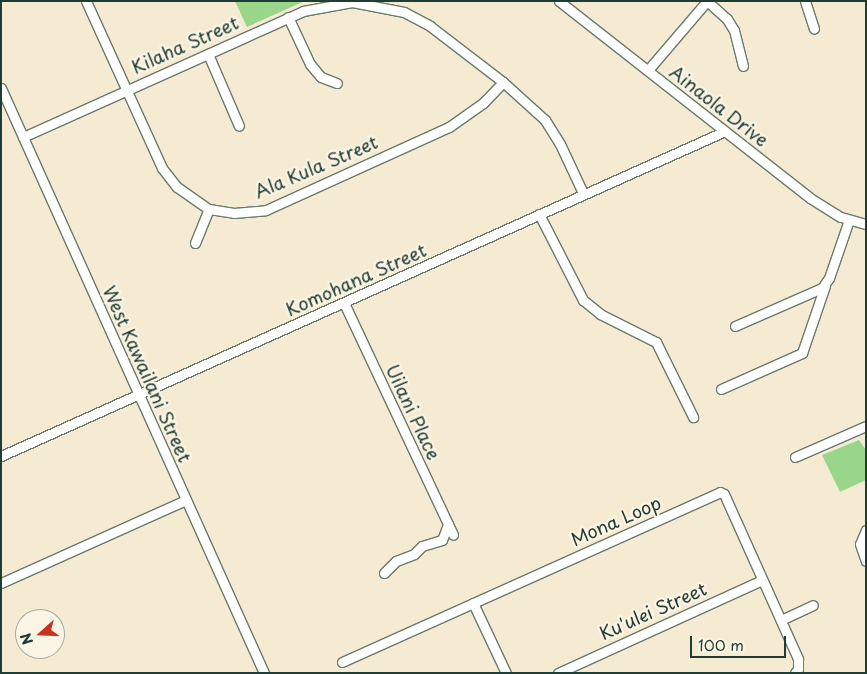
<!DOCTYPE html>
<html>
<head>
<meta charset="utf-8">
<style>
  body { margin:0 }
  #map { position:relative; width:867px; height:674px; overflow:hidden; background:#f5ebd3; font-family:"Playpen Sans",sans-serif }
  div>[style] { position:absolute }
  .green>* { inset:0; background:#9ad68a }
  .roads { filter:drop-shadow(1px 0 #6a7a6c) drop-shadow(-1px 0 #6a7a6c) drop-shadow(0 1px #6a7a6c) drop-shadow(0 -1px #6a7a6c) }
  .minor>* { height:9px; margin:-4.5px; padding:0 4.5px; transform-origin:4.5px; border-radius:4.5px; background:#fff }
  span { translate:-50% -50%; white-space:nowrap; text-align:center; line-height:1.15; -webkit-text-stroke:4.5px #fcf5e5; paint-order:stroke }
  .street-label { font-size:18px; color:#1f3d34 }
  .frame { position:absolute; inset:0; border:2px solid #1f3d34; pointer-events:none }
  .north { position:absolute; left:15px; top:609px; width:50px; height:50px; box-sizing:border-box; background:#fcf5e5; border:1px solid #a4ab9e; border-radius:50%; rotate:250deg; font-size:14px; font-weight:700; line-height:20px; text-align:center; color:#1f3d34 }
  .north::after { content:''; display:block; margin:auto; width:18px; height:22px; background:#c8321e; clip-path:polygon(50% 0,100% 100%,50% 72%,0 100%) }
  .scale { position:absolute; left:690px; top:636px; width:96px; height:22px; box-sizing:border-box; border:2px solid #1f3d34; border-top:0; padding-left:6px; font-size:15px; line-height:18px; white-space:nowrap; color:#1f3d34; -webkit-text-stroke:4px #fcf5e5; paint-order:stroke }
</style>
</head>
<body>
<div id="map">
  <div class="green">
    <i style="clip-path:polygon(235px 1px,305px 1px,247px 27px)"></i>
    <i style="clip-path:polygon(859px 440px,866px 450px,866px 480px,840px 492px,822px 455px)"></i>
  </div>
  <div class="roads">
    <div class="minor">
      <i style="left:86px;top:1px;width:183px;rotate:65.5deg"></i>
      <i style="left:162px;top:168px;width:24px;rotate:52deg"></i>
      <i style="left:177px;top:187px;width:39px;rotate:35deg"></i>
      <i style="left:209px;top:209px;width:25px;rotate:9deg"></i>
      <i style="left:234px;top:213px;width:32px;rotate:-5deg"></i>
      <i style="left:266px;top:210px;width:201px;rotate:-24.4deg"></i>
      <i style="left:449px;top:127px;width:42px;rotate:-35.2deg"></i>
      <i style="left:483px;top:103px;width:29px;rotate:-46deg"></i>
      <i style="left:559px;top:1px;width:319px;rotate:38.1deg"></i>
      <i style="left:810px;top:198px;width:36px;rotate:32deg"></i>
      <i style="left:841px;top:217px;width:26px;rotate:16deg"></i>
      <i style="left:707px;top:1px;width:27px;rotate:42deg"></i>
      <i style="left:727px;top:19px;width:13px;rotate:58deg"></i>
      <i style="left:734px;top:30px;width:37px;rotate:76deg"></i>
      <i style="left:805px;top:1px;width:29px;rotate:72deg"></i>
      <i style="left:288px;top:17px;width:52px;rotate:64.9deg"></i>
      <i style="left:310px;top:64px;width:17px;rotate:50deg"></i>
      <i style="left:321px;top:77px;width:17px;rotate:21deg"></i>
      <i style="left:208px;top:54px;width:78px;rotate:66.7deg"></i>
      <i style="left:648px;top:70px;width:91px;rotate:-49.5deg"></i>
      <i style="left:1px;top:88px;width:641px;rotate:65.79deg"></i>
      <i style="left:23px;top:137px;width:307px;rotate:-24.2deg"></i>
      <i style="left:303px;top:11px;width:50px;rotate:-10.4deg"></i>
      <i style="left:352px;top:2px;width:53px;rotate:10.9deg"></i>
      <i style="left:404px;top:12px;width:30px;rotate:28deg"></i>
      <i style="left:430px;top:26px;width:92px;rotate:37.5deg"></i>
      <i style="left:503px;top:82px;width:57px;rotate:42.1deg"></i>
      <i style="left:545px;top:120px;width:28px;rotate:58deg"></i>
      <i style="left:560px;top:144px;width:54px;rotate:64.9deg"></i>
      <i style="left:539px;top:214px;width:97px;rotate:62.9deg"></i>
      <i style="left:583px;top:300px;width:22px;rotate:39deg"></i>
      <i style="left:600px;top:314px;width:63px;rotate:26.6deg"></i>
      <i style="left:656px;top:342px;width:84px;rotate:63.7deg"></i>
      <i style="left:195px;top:243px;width:37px;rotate:-68deg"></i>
      <i style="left:344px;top:303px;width:256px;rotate:64.8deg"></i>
      <i style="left:735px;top:326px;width:95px;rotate:-23.6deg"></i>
      <i style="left:822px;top:288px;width:12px;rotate:-55deg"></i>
      <i style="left:829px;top:278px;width:61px;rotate:-71deg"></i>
      <i style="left:721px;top:389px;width:89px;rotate:-24deg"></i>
      <i style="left:802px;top:353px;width:71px;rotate:-71.1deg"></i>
      <i style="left:1px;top:456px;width:791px;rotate:-24.17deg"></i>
      <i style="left:795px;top:457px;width:77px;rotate:-23.6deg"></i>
      <i style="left:866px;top:530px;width:15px;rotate:113deg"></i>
      <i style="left:860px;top:544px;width:18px;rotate:71deg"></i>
      <i style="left:384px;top:573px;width:17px;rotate:-45deg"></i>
      <i style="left:396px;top:561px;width:19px;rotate:-21deg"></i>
      <i style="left:414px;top:554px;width:11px;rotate:-45deg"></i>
      <i style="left:422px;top:546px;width:21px;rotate:-17deg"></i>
      <i style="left:442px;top:540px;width:17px;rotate:-69deg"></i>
      <i style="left:1px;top:583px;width:203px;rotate:-24.2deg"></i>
      <i style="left:473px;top:603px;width:77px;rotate:64.8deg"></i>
      <i style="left:781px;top:620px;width:35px;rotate:-25deg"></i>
      <i style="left:342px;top:662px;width:414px;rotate:-24.2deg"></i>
      <i style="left:720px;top:492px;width:4px;rotate:27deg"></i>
      <i style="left:724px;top:494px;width:181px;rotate:65.8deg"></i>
      <i style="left:798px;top:659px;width:10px;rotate:90deg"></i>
      <i style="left:798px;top:669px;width:5px;rotate:127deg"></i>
      <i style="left:558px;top:673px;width:224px;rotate:-24.5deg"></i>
    </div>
  </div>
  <div class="street-label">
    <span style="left:185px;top:45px;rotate:-24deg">Kilaha Street</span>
    <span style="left:719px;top:106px;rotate:38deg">Ainaola Drive</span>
    <span style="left:316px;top:167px;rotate:-23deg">Ala Kula Street</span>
    <span style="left:356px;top:280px;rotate:-24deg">Komohana Street</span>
    <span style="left:147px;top:374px;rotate:66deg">West Kawailani Street</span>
    <span style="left:413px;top:412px;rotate:65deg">Uilani Place</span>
    <span style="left:616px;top:521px;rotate:-24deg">Mona Loop</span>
    <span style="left:653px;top:611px;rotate:-24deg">Ku'ulei Street</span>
  </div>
  <div class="frame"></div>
  <div class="north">N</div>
  <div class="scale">100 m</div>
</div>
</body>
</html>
